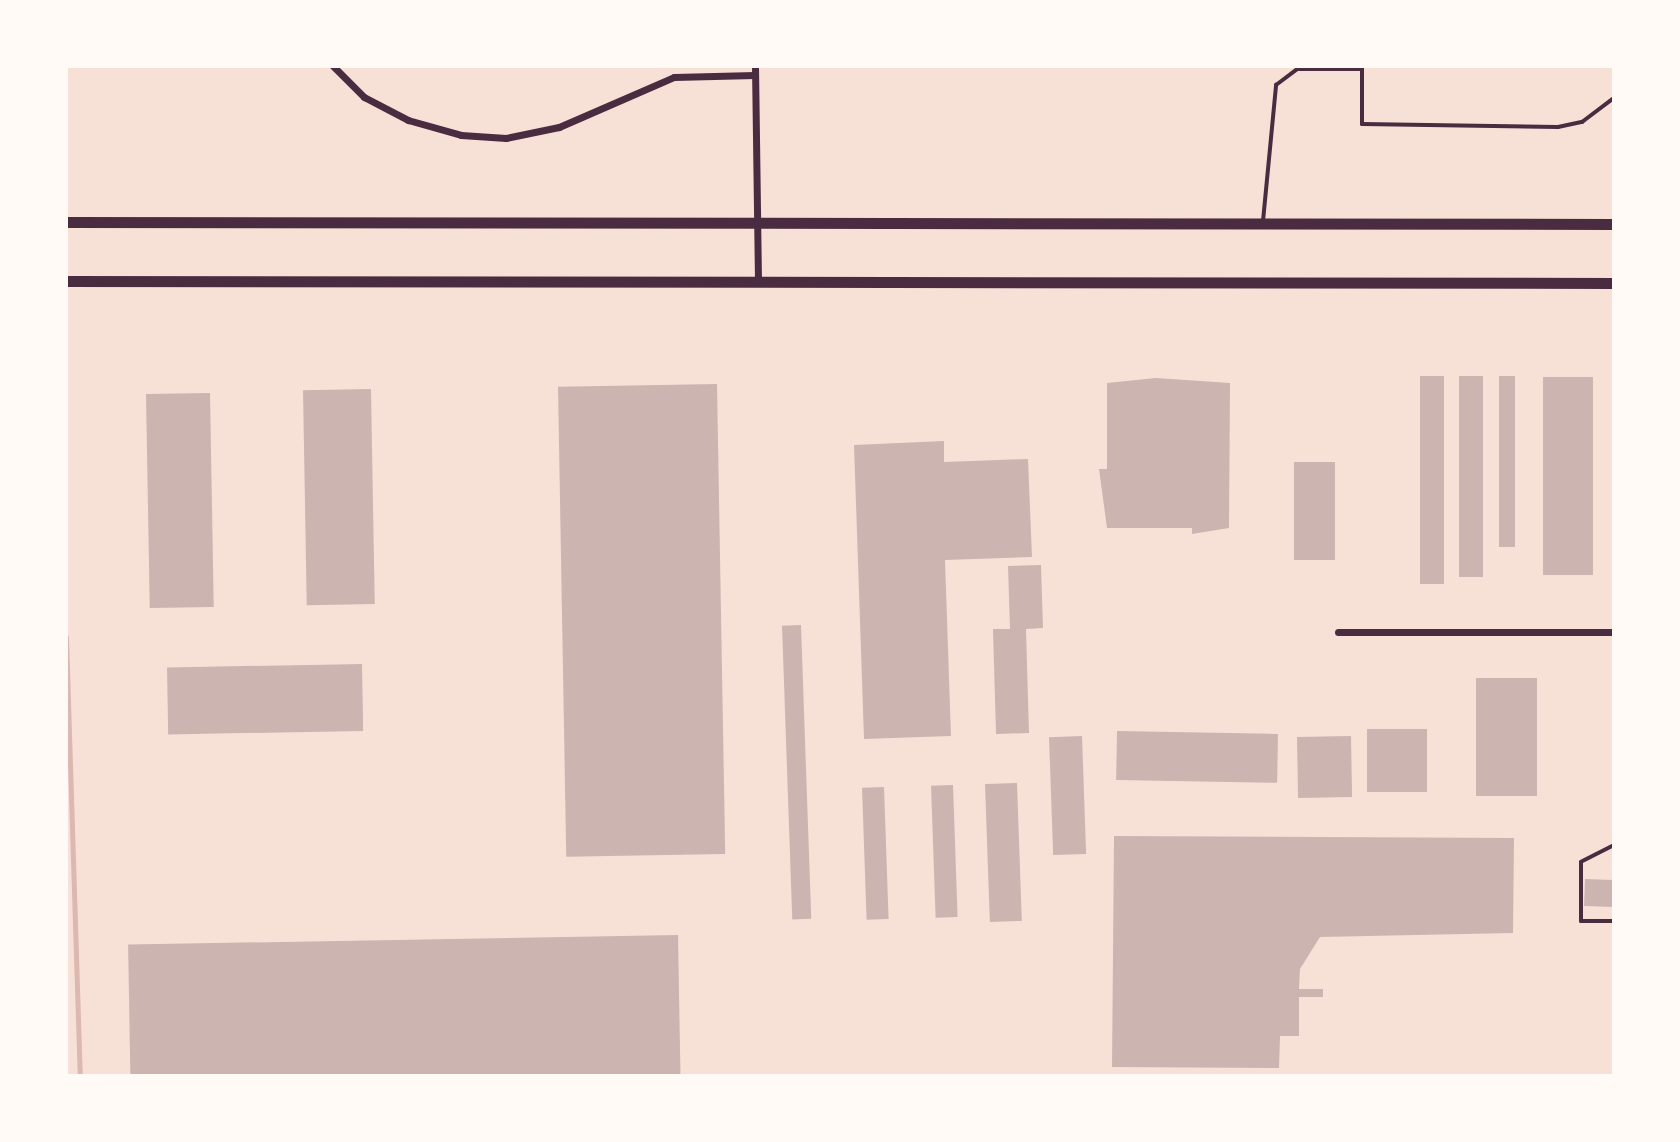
<!DOCTYPE html>
<html>
<head>
<meta charset="utf-8">
<style>
  body { margin:0 }
  #map { position:relative; width:1680px; height:1142px; overflow:hidden; background:#f7e1d7; font-family:Raleway,sans-serif }
  div>[style] { position:absolute }
  .stream>* { height:5px; margin:-2.5px; padding:0 2.5px; transform-origin:2.5px; border-radius:2.5px; background:#dcb8b0 }
  .building>* { inset:0; background:#ccb4b1; transform-origin:0 0 }
  .service>* { height:4px; margin:-2px; padding:0 2px; transform-origin:2px; border-radius:2px; background:#4a2c40 }
  .minor>* { height:7px; margin:-3.5px; padding:0 3.5px; transform-origin:3.5px; border-radius:3.5px; background:#4a2c40 }
  .primary>* { height:11px; margin:-5.5px; padding:0 5.5px; transform-origin:5.5px; border-radius:5.5px; background:#4a2c40 }
  span { translate:-50% -50%; white-space:nowrap; text-align:center; line-height:1.15; -webkit-text-stroke:6px #fffaf5; paint-order:stroke }
  .frame { position:absolute; inset:0; border:68px solid #fffaf5; pointer-events:none }
</style>
</head>
<body>
<div id="map">
  <div class="stream">
    <i style="left:66px;top:637px;width:439px;rotate:88.2deg"></i>
  </div>
  <div class="building">
    <i style="left:1420px;top:376px;width:24px;height:208px"></i>
    <i style="left:1459px;top:376px;width:24px;height:201px"></i>
    <i style="left:1499px;top:376px;width:16px;height:171px"></i>
    <i style="left:1543px;top:377px;width:50px;height:198px"></i>
    <i style="clip-path:polygon(1156px 378px,1230px 383px,1229px 528px,1192px 534px,1192px 528px,1107px 528px,1099px 469px,1107px 469px,1107px 383px)"></i>
    <i style="left:717px;top:384px;width:470px;height:159px;rotate:89deg"></i>
    <i style="left:371px;top:389px;width:215px;height:68px;rotate:89deg"></i>
    <i style="left:210px;top:393px;width:214px;height:64px;rotate:89deg"></i>
    <i style="clip-path:polygon(944px 441px,944px 462px,1028px 459px,1032px 557px,945px 560px,951px 736px,864px 739px,854px 445px)"></i>
    <i style="left:1294px;top:462px;width:41px;height:98px"></i>
    <i style="clip-path:polygon(1041px 565px,1043px 628px,1026px 629px,1029px 733px,996px 734px,993px 629px,1010px 629px,1008px 566px)"></i>
    <i style="left:801px;top:625px;width:294px;height:19px;rotate:88deg"></i>
    <i style="left:362px;top:664px;width:67px;height:195px;rotate:89deg"></i>
    <i style="left:1476px;top:678px;width:61px;height:118px"></i>
    <i style="left:1367px;top:729px;width:60px;height:63px"></i>
    <i style="left:1117px;top:731px;width:161px;height:49px;rotate:1deg"></i>
    <i style="left:1082px;top:736px;width:118px;height:33px;rotate:88deg"></i>
    <i style="left:1351px;top:736px;width:61px;height:54px;rotate:89deg"></i>
    <i style="left:1017px;top:783px;width:138px;height:32px;rotate:88deg"></i>
    <i style="left:953px;top:785px;width:132px;height:22px;rotate:88deg"></i>
    <i style="left:884px;top:787px;width:132px;height:22px;rotate:88deg"></i>
    <i style="clip-path:polygon(1114px 836px,1514px 838px,1513px 933px,1320px 937px,1300px 969px,1299px 989px,1323px 989px,1323px 997px,1299px 997px,1299px 1036px,1280px 1036px,1279px 1068px,1112px 1067px)"></i>
    <i style="left:1585px;top:879px;width:29px;height:27px;rotate:2deg"></i>
    <i style="left:678px;top:935px;width:141px;height:550px;rotate:89deg"></i>
  </div>
  <div class="service">
    <i style="left:1362px;top:66px;width:58px;rotate:90deg"></i>
    <i style="left:1362px;top:124px;width:196px;rotate:0.9deg"></i>
    <i style="left:1558px;top:127px;width:25px;rotate:-12deg"></i>
    <i style="left:1582px;top:122px;width:40px;rotate:-37deg"></i>
    <i style="left:1263px;top:221px;width:137px;rotate:-84.5deg"></i>
    <i style="left:1276px;top:85px;width:26px;rotate:-37deg"></i>
    <i style="left:1297px;top:69px;width:64px"></i>
    <i style="left:1614px;top:845px;width:37px;rotate:153deg"></i>
    <i style="left:1581px;top:862px;width:59px;rotate:90deg"></i>
    <i style="left:1581px;top:921px;width:33px"></i>
  </div>
  <div class="minor">
    <i style="left:333px;top:66px;width:44px;rotate:45deg"></i>
    <i style="left:364px;top:97px;width:50px;rotate:27.6deg"></i>
    <i style="left:408px;top:120px;width:55px;rotate:15.8deg"></i>
    <i style="left:461px;top:135px;width:45px;rotate:3.8deg"></i>
    <i style="left:506px;top:138px;width:54px;rotate:-11.7deg"></i>
    <i style="left:559px;top:127px;width:125px;rotate:-23.5deg"></i>
    <i style="left:674px;top:77px;width:81px;rotate:-1.4deg"></i>
    <i style="left:755px;top:66px;width:217px;rotate:89.2deg"></i>
    <i style="left:1338px;top:632px;width:276px"></i>
  </div>
  <div class="primary">
    <i style="left:66px;top:222px;width:1548px;rotate:0.07deg"></i>
    <i style="left:66px;top:281px;width:1548px;rotate:0.07deg"></i>
  </div>
  <div class="frame"></div>
</div>
</body>
</html>
